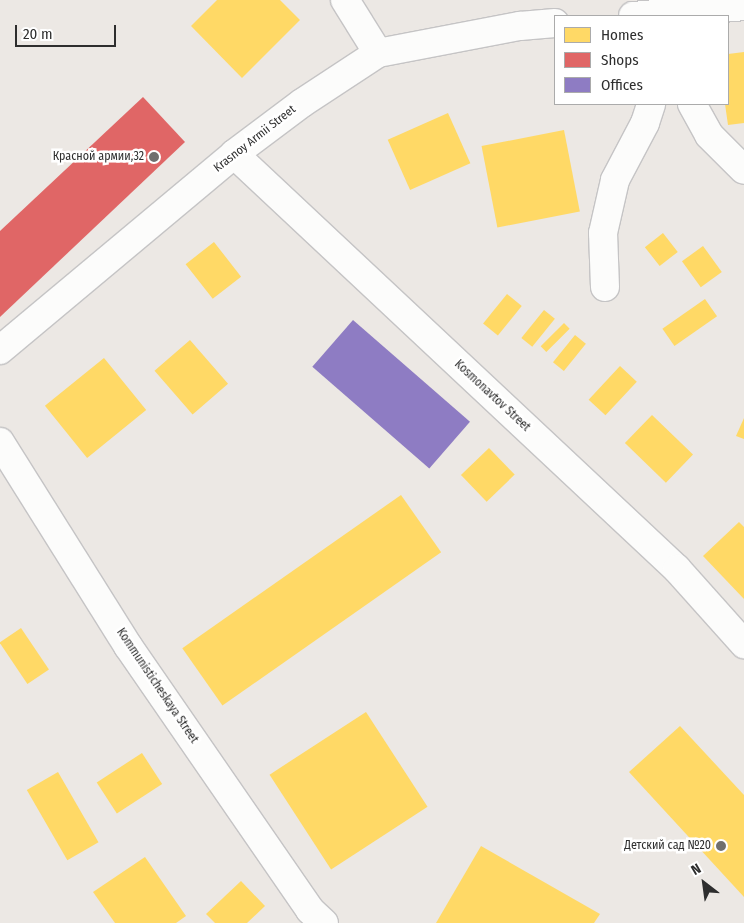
<!DOCTYPE html>
<html>
<head>
<meta charset="utf-8">
<style>
  body { margin:0 }
  #map { position:relative; width:744px; height:923px; overflow:hidden; background:#ece8e4; font-family:"Fira Sans Condensed",sans-serif }
  div>[style] { position:absolute }
  .homes>* { inset:0; background:#ffd966; transform-origin:0 0 }
  .shops>* { inset:0; background:#e06666 }
  .offices>* { inset:0; background:#8e7cc3; transform-origin:0 0 }
  .roads { filter:drop-shadow(1px 0 #c5c4c5) drop-shadow(-1px 0 #c5c4c5) drop-shadow(0 1px #c5c4c5) drop-shadow(0 -1px #c5c4c5) }
  .minor>* { height:28px; margin:-14px; padding:0 14px; transform-origin:14px; border-radius:14px; background:#fcfcfb }
  .dots>* { width:14px; height:14px; translate:-50% -50%; box-sizing:border-box; border:2px solid #fff; border-radius:50% }
  span { translate:-50% -50%; white-space:nowrap; text-align:center; line-height:1.15; -webkit-text-stroke:5px #fff; paint-order:stroke }
  .street-label { font-size:12px; color:#2e2e2e }
  .poi-label { font-size:12px; color:#2e2e2e }
  .right { translate:-100% -50%; text-align:right }
  .legend { position:absolute; left:554px; top:15px; width:175px; height:90px; box-sizing:border-box; background:#fff; border:1px solid #ababab; margin:0; padding:6px 9px; list-style:none; font-size:15px; color:#2e2e2e }
  .legend li { display:flex; align-items:center; gap:10px; height:25px }
  .legend b { width:25px; border:1px solid #ababab }
  .north { position:absolute; left:679px; top:858px; width:50px; height:50px; -webkit-text-stroke:4px #fff; paint-order:stroke; rotate:330deg; font-size:14px; font-weight:700; line-height:20px; text-align:center; color:#2e2e2e }
  .north::after { content:''; display:block; margin:auto; width:18px; height:22px; background:#2e2e2e; clip-path:polygon(50% 0,100% 100%,50% 72%,0 100%) }
  .scale { position:absolute; left:15px; top:25px; width:101px; height:22px; box-sizing:border-box; border:2px solid #2e2e2e; border-top:0; padding-left:6px; font-size:15px; line-height:18px; white-space:nowrap; color:#2e2e2e; -webkit-text-stroke:4px #fff; paint-order:stroke }
</style>
</head>
<body>
<div id="map">
  <div class="homes">
    <i style="clip-path:polygon(217px 0,280px 0,300px 20px,242px 78px,191px 26px)"></i>
    <i style="clip-path:polygon(744px 52px,744px 123px,728px 125px,725px 104px,728px 104px,728px 54px)"></i>
    <i style="left:448px;top:113px;width:55px;height:66px;rotate:66deg"></i>
    <i style="left:564px;top:130px;width:83px;height:84px;rotate:79deg"></i>
    <i style="left:663px;top:233px;width:24px;height:23px;rotate:52deg"></i>
    <i style="left:214px;top:242px;width:44px;height:36px;rotate:52deg"></i>
    <i style="left:703px;top:246px;width:32px;height:26px;rotate:54deg"></i>
    <i style="left:507px;top:294px;width:19px;height:38px;rotate:39deg"></i>
    <i style="left:705px;top:299px;width:21px;height:52px;rotate:55deg"></i>
    <i style="left:544px;top:310px;width:14px;height:36px;rotate:39deg"></i>
    <i style="left:564px;top:323px;width:8px;height:33px;rotate:45deg"></i>
    <i style="left:575px;top:335px;width:14px;height:35px;rotate:39deg"></i>
    <i style="left:190px;top:340px;width:58px;height:47px;rotate:49deg"></i>
    <i style="left:104px;top:358px;width:67px;height:76px;rotate:51deg"></i>
    <i style="left:620px;top:366px;width:23px;height:46px;rotate:43deg"></i>
    <i style="left:652px;top:415px;width:57px;height:39px;rotate:44deg"></i>
    <i style="clip-path:polygon(744px 418px,744px 439px,736px 436px)"></i>
    <i style="left:489px;top:448px;width:37px;height:39px;rotate:46deg"></i>
    <i style="left:401px;top:495px;width:70px;height:267px;rotate:55deg"></i>
    <i style="clip-path:polygon(739px 522px,744px 527px,744px 599px,703px 556px)"></i>
    <i style="left:21px;top:628px;width:50px;height:26px;rotate:56deg"></i>
    <i style="left:366px;top:712px;width:113px;height:115px;rotate:57deg"></i>
    <i style="clip-path:polygon(680px 726px,744px 795px,744px 897px,629px 772px)"></i>
    <i style="left:142px;top:753px;width:37px;height:54px;rotate:57deg"></i>
    <i style="left:58px;top:772px;width:81px;height:36px;rotate:60deg"></i>
    <i style="clip-path:polygon(481px 846px,600px 914px,594px 923px,436px 923px)"></i>
    <i style="clip-path:polygon(145px 857px,186px 916px,176px 923px,115px 923px,93px 892px)"></i>
    <i style="clip-path:polygon(241px 881px,265px 906px,247px 923px,215px 923px,206px 914px)"></i>
  </div>
  <div class="shops">
    <i style="clip-path:polygon(143px 97px,185px 142px,0 317px,0 231px)"></i>
  </div>
  <div class="offices">
    <i style="left:353px;top:320px;width:155px;height:62px;rotate:41deg"></i>
  </div>
  <div class="roads">
    <div class="minor">
      <i style="left:345px;top:0;width:62px;rotate:58.1deg"></i>
      <i style="left:633px;top:16px;width:111px;rotate:-5.1deg"></i>
      <i style="left:692px;top:104px;width:35px;rotate:61deg"></i>
      <i style="left:709px;top:135px;width:49px;rotate:45deg"></i>
      <i style="left:234px;top:154px;width:607px;rotate:43.13deg"></i>
      <i style="left:677px;top:569px;width:101px;rotate:48.2deg"></i>
      <i style="left:605px;top:287px;width:54px;rotate:-92.1deg"></i>
      <i style="left:603px;top:233px;width:54px;rotate:-77.2deg"></i>
      <i style="left:615px;top:180px;width:64px;rotate:-62.2deg"></i>
      <i style="left:645px;top:123px;width:20px;rotate:-72deg"></i>
      <i style="left:0;top:350px;width:305px;rotate:-39.9deg"></i>
      <i style="left:234px;top:154px;width:85px;rotate:-36.9deg"></i>
      <i style="left:302px;top:103px;width:91px;rotate:-33.3deg"></i>
      <i style="left:378px;top:53px;width:145px;rotate:-10.8deg"></i>
      <i style="left:520px;top:26px;width:35px;rotate:-5deg"></i>
      <i style="left:0;top:442px;width:241px;rotate:57.9deg"></i>
      <i style="left:128px;top:646px;width:321px;rotate:55.4deg"></i>
      <i style="left:310px;top:910px;width:19px;rotate:43deg"></i>
    </div>
  </div>
  <div class="dots">
    <i style="left:154px;top:157px;background:#706f6e"></i>
    <i style="left:721px;top:846px;background:#706f6e"></i>
  </div>
  <div class="street-label">
    <span style="left:255px;top:139px;rotate:-38deg">Krasnoy Armii Street</span>
    <span style="left:492px;top:396px;rotate:43deg">Kosmonavtov Street</span>
    <span style="left:157px;top:686px;rotate:56deg">Kommunisticheskaya Street</span>
  </div>
  <div class="poi-label">
    <span class="right" style="left:144px;top:157px">Красной армии,32</span>
    <span class="right" style="left:711px;top:846px">Детский сад №20</span>
  </div>
  <ul class="legend">
  <li><b style="height:14px;background:#ffd966"></b>Homes</li>
  <li><b style="height:14px;background:#e06666"></b>Shops</li>
  <li><b style="height:14px;background:#8e7cc3"></b>Offices</li>
  </ul>
  <div class="north">N</div>
  <div class="scale">20 m</div>
</div>
</body>
</html>
